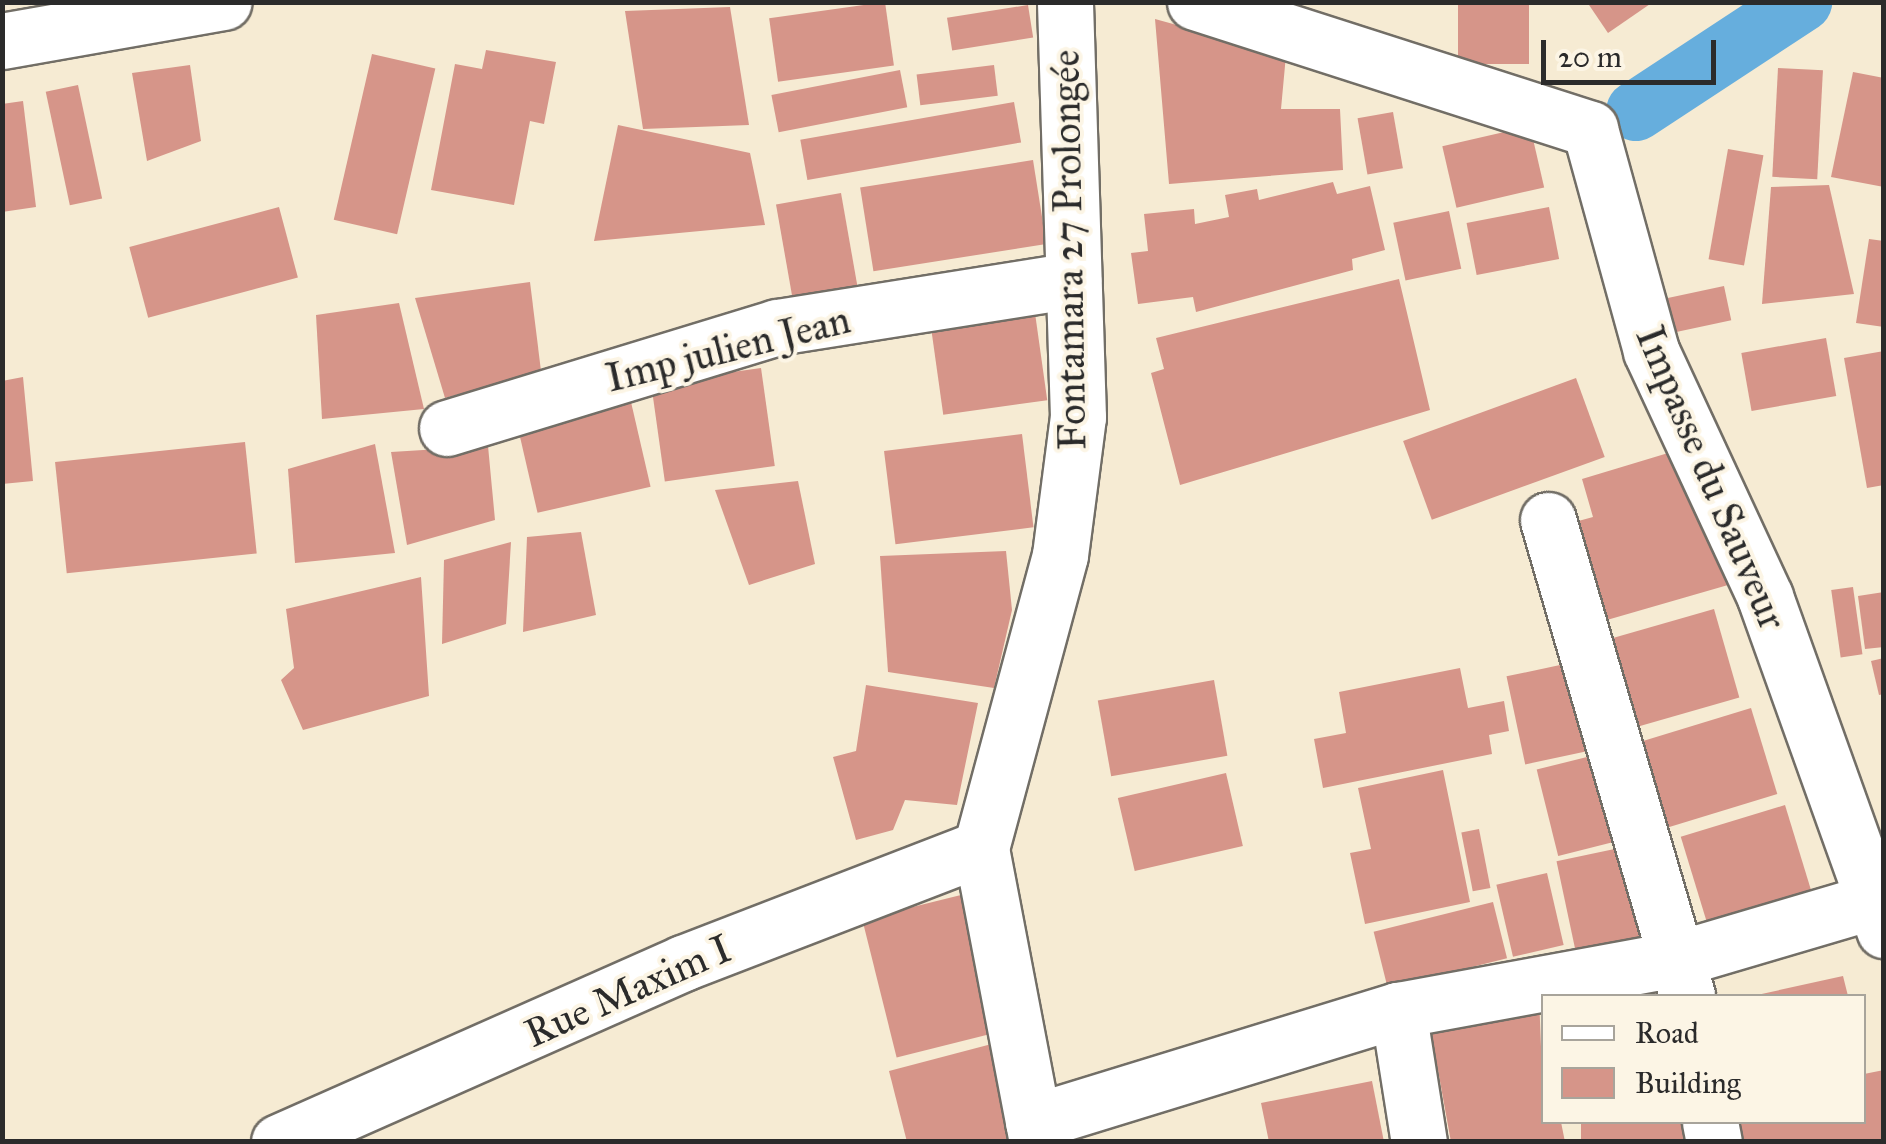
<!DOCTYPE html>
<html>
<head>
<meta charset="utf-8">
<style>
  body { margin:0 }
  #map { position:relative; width:1886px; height:1144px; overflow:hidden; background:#f6ebd3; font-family:"IM FELL Great Primer",serif }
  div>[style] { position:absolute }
  .canal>* { height:60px; margin:-30px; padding:0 30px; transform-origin:30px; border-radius:30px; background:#66aedd }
  .building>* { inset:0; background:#d69589; transform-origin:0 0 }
  .roads { filter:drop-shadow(2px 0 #726e66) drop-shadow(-2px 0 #726e66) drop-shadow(0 2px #726e66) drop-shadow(0 -2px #726e66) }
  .minor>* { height:55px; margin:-27.5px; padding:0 27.5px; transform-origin:27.5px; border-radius:27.5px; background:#fff }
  span { translate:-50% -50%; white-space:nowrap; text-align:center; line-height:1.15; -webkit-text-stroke:8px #fcf5e5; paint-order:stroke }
  .street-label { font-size:40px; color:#2b2b2b }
  .frame { position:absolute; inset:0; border:5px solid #2b2b2b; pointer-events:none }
  .legend { position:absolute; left:1541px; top:994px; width:325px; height:130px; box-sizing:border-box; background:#fcf5e5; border:2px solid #a8a49b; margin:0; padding:12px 18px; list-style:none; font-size:30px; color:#2b2b2b }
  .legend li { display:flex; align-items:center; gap:20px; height:50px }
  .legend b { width:50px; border:2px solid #a8a49b }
  .scale { position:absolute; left:1541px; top:40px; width:175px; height:45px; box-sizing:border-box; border:5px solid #2b2b2b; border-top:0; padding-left:12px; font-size:30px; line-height:35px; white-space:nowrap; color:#2b2b2b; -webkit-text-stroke:8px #fcf5e5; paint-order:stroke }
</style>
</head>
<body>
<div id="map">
  <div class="canal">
    <i style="left:1636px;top:111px;width:199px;rotate:-33.3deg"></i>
  </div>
  <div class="building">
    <i style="left:885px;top:2px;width:64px;height:117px;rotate:82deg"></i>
    <i style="left:1458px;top:2px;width:71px;height:62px"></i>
    <i style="clip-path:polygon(1587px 2px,1653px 2px,1608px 33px)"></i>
    <i style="left:1028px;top:5px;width:33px;height:82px;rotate:81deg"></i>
    <i style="clip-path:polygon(730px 7px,749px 125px,643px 129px,625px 11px)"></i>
    <i style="clip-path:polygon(1155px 19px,1286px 55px,1281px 109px,1340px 109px,1343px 170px,1169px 184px)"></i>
    <i style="clip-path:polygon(486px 50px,556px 62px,544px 124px,530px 121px,514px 205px,431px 190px,455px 64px,482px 69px)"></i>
    <i style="left:372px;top:54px;width:65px;height:170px;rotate:13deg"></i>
    <i style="clip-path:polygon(190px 65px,201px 141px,147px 161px,132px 73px)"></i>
    <i style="left:994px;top:65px;width:31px;height:78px;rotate:83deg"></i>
    <i style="left:1778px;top:68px;width:45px;height:109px;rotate:3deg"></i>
    <i style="left:900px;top:70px;width:38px;height:131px;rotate:79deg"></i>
    <i style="clip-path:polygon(1853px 72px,1884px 78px,1884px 187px,1831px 177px)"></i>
    <i style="left:78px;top:85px;width:116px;height:33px;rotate:78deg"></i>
    <i style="clip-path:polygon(23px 101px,36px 207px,2px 212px,2px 104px)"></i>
    <i style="left:1014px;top:102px;width:41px;height:217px;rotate:80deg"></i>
    <i style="left:1393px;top:112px;width:57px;height:36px;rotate:80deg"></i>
    <i style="clip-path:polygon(618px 125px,750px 153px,765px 225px,594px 241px)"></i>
    <i style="left:1530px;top:126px;width:63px;height:90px;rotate:77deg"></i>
    <i style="left:1728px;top:149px;width:36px;height:112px;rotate:10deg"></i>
    <i style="left:1033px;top:160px;width:85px;height:175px;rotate:81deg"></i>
    <i style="clip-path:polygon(1333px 182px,1337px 194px,1370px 186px,1385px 250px,1352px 259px,1353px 270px,1196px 312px,1193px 297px,1138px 304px,1131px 253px,1148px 251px,1144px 214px,1194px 209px,1195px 224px,1229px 217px,1225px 195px,1257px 189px,1259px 200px)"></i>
    <i style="clip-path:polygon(1829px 185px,1854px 294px,1762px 304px,1771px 187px)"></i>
    <i style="left:841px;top:193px;width:102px;height:66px;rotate:80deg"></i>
    <i style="left:279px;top:207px;width:73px;height:155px;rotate:75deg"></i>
    <i style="left:1549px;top:207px;width:53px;height:84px;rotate:79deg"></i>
    <i style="left:1449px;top:211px;width:59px;height:57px;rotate:78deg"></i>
    <i style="clip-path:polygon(1869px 239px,1884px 241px,1884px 327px,1856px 323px)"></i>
    <i style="clip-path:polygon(1399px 279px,1430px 410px,1180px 485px,1151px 373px,1164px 369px,1156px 338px)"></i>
    <i style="clip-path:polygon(530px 282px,541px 371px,445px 398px,415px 298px)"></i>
    <i style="left:1724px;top:286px;width:35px;height:61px;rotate:78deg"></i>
    <i style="clip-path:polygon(399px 303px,424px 409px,322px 419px,316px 315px)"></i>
    <i style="left:1035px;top:313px;width:88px;height:105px;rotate:82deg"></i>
    <i style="left:1826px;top:338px;width:59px;height:86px;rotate:80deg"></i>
    <i style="clip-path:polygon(1884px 351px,1884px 485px,1867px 488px,1844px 358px)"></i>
    <i style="left:761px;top:368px;width:99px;height:111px;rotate:82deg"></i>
    <i style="clip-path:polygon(23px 377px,33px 481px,2px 484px,2px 381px)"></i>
    <i style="left:1576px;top:378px;width:84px;height:184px;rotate:70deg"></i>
    <i style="left:631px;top:402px;width:87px;height:116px;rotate:77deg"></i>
    <i style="left:1022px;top:434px;width:94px;height:139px;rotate:83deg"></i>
    <i style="left:245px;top:442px;width:112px;height:191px;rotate:84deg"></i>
    <i style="clip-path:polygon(375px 444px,395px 553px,295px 563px,288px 469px)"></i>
    <i style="clip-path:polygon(488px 446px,495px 520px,407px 545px,391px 452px)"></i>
    <i style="clip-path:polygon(1688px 447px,1728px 585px,1600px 622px,1571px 523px,1593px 517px,1582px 479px)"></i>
    <i style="clip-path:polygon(798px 481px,815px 564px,749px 585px,715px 490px)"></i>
    <i style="clip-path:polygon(581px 532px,596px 615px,523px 632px,527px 537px)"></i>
    <i style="clip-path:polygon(511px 542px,506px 624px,442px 644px,444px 560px)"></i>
    <i style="clip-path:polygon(1006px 551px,1012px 610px,994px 688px,888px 672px,880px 556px)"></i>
    <i style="clip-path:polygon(421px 577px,429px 696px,303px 730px,281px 680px,294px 668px,286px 609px)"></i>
    <i style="left:1853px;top:587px;width:68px;height:22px;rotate:82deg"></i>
    <i style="clip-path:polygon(1884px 592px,1884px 647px,1865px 649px,1858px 596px)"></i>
    <i style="left:1714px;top:609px;width:92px;height:116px;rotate:74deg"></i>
    <i style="clip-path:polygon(1884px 658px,1884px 694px,1879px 695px,1871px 661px)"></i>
    <i style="left:1574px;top:662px;width:90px;height:69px;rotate:78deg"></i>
    <i style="clip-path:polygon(1460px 668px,1468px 708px,1504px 701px,1509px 731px,1489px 735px,1492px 754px,1323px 788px,1314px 739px,1346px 733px,1339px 692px)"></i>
    <i style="left:1214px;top:680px;width:77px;height:118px;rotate:80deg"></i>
    <i style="clip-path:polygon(866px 685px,978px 703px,957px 805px,905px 800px,893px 830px,856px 840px,833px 757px,856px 751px)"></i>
    <i style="left:1751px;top:708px;width:90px;height:118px;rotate:73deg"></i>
    <i style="left:1591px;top:756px;width:89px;height:56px;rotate:76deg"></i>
    <i style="clip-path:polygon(1443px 770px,1470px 902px,1365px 924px,1350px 853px,1371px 849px,1358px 788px)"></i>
    <i style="left:1226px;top:773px;width:75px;height:111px;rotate:77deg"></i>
    <i style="left:1785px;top:805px;width:97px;height:109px;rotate:73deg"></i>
    <i style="left:1479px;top:829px;width:60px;height:18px;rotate:79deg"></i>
    <i style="left:1624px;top:847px;width:107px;height:69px;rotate:78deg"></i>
    <i style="left:1547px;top:873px;width:74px;height:52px;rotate:77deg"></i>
    <i style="left:969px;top:893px;width:142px;height:110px;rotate:76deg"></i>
    <i style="left:1493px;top:902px;width:58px;height:123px;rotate:76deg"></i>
    <i style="clip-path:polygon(1843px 976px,1848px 996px,1757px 996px,1757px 995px)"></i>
    <i style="clip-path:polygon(1539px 996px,1544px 1122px,1561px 1122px,1565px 1142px,1451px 1142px,1428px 1015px)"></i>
    <i style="clip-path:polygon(1003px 1041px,1029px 1142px,907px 1142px,889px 1071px)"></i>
    <i style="clip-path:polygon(1884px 1070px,1884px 1142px,1740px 1142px,1735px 1122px,1864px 1122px,1864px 1074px)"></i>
    <i style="clip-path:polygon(1372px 1081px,1384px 1142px,1269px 1142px,1261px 1103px)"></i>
    <i style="left:1581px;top:1122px;width:112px;height:20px"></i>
  </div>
  <div class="roads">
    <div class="minor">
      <i style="left:1195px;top:2px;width:415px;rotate:17.8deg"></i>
      <i style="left:1590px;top:129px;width:230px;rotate:74.6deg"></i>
      <i style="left:1651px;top:351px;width:271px;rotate:65.1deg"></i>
      <i style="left:1765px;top:597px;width:354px;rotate:70.3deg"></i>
      <i style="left:2px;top:41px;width:225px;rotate:-10deg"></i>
      <i style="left:447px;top:428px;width:345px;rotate:-17deg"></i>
      <i style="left:777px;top:327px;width:300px;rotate:-9deg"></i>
      <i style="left:1548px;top:520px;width:496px;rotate:73.7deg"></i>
      <i style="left:1398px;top:1010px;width:134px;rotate:81deg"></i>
      <i style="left:1033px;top:1122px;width:382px;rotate:-17.1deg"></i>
      <i style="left:1398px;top:1010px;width:287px;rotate:-10.4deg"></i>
      <i style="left:1680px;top:958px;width:202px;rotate:-16.4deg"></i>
      <i style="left:1710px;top:1122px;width:20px;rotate:79deg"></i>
      <i style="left:279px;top:1142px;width:442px;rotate:-23.9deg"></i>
      <i style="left:683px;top:963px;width:319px;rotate:-21.1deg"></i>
      <i style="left:1037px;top:1142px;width:299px;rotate:-100.8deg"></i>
      <i style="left:981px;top:848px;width:303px;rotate:-74.9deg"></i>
      <i style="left:1060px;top:555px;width:139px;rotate:-82.6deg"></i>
      <i style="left:1078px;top:417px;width:415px;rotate:-91.8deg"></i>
    </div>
  </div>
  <div class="street-label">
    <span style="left:1069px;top:250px;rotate:-91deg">Fontamara 27 Prolongée</span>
    <span style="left:728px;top:349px;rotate:-14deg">Imp julien Jean</span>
    <span style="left:1711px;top:478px;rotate:67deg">Impasse du Sauveur</span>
    <span style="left:628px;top:991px;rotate:-24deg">Rue Maxim I</span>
  </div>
  <div class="frame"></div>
  <ul class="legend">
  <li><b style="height:12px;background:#fff"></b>Road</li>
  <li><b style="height:28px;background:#d69589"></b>Building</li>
  </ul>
  <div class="scale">20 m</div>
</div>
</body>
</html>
